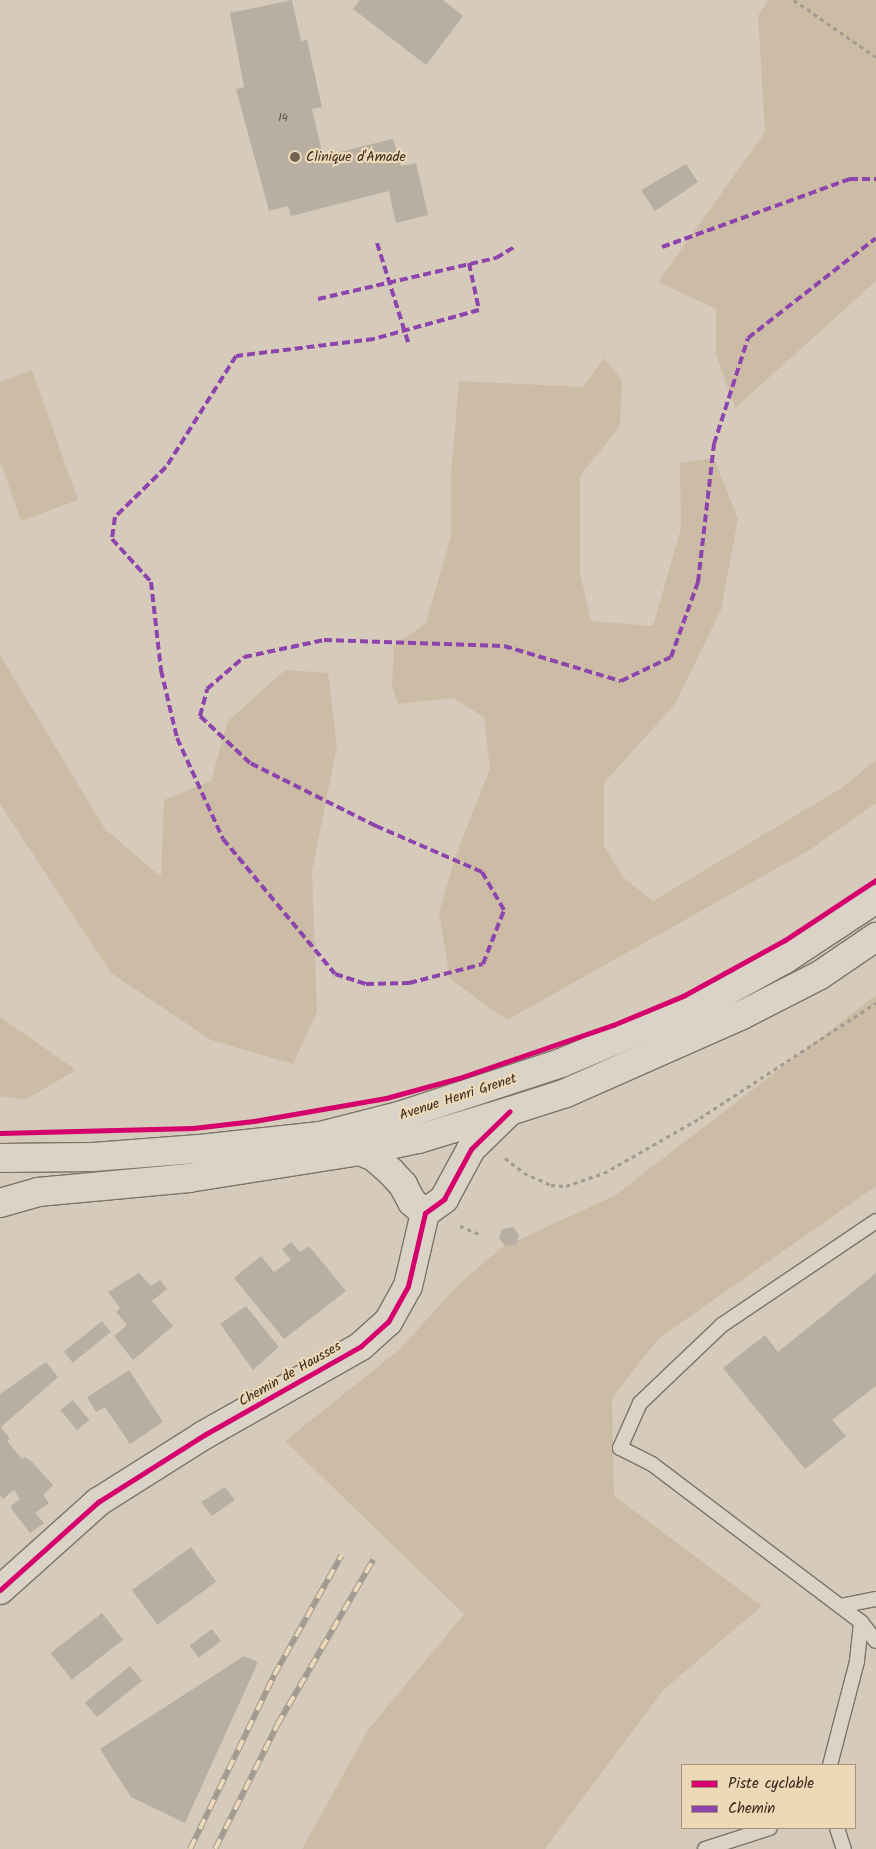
<!DOCTYPE html>
<html>
<head>
<meta charset="utf-8">
<style>
  body { margin:0 }
  #map { position:relative; width:876px; height:1849px; overflow:hidden; background:#d6cbba; font-family:Kalam,sans-serif }
  div>[style] { position:absolute }
  .green>* { inset:0; background:#ccbca5 }
  .building>* { inset:0; background:#b8afa2; transform-origin:0 0 }
  .path>* { height:3px; margin-top:-1.5px; transform-origin:0; background:repeating-linear-gradient(90deg,#a19a90 0 4px,transparent 0 8px) }
  .roads { filter:drop-shadow(1px 0 #7c7469) drop-shadow(-1px 0 #7c7469) drop-shadow(0 1px #7c7469) drop-shadow(0 -1px #7c7469) }
  .lane>* { height:14px; margin:-7px; padding:0 7px; transform-origin:7px; border-radius:7px; background:#dad3c7 }
  .street>* { height:28px; margin:-14px; padding:0 14px; transform-origin:14px; border-radius:14px; background:#dad3c7 }
  .primary>* { height:28px; margin:-14px; padding:0 14px; transform-origin:14px; border-radius:14px; background:#dad3c7 }
  .rail>* { height:5.5px; margin-top:-2.75px; transform-origin:0; background:repeating-linear-gradient(90deg,#edd9b7 0 11px,#a19a90 0 22px); box-sizing:border-box; border-block:1px solid #a19a90 }
  .quiet>* { height:4px; margin-top:-2px; transform-origin:0; background:repeating-linear-gradient(90deg,#8e44ad 0 8px,transparent 0 12px) }
  .cycleway>* { height:5px; margin:-2.5px; padding:0 2.5px; transform-origin:2.5px; border-radius:2.5px; background:#d6006c }
  .dots>* { width:14px; height:14px; translate:-50% -50%; box-sizing:border-box; border:2px solid #edd9b7; border-radius:50% }
  span { translate:-50% -50%; white-space:nowrap; text-align:center; line-height:1.15; -webkit-text-stroke:4.5px #edd9b7; paint-order:stroke }
  .number-label { font-size:11px; color:#5a4b3f }
  .number-label span { -webkit-text-stroke-width:0 }
  .poi-label { font-size:14px; color:#3b2a1e }
  .left { translate:0 -50%; text-align:left }
  .street-label { font-size:14px; color:#3b2a1e }
  .legend { position:absolute; left:681px; top:1764px; width:175px; height:65px; box-sizing:border-box; background:#edd9b7; border:1px solid #a6937a; margin:0; padding:6px 9px; list-style:none; font-size:15px; color:#3b2a1e }
  .legend li { display:flex; align-items:center; gap:10px; height:25px }
  .legend b { width:25px; border:1px solid #a6937a }
</style>
</head>
<body>
<div id="map">
  <div class="green">
    <i style="clip-path:polygon(768px 0,876px 0,876px 281px,735px 408px,716px 354px,716px 309px,658px 282px,765px 132px,758px 16px)"></i>
    <i style="clip-path:polygon(604px 358px,622px 380px,620px 426px,580px 476px,580px 574px,591px 621px,653px 626px,681px 528px,680px 463px,714px 458px,738px 519px,721px 610px,675px 704px,604px 783px,604px 846px,623px 877px,653px 901px,843px 787px,876px 760px,876px 803px,811px 849px,507px 1020px,450px 979px,439px 912px,456px 855px,490px 768px,484px 717px,453px 698px,398px 704px,392px 685px,394px 646px,426px 623px,451px 536px,451px 474px,459px 381px,583px 387px)"></i>
    <i style="clip-path:polygon(32px 370px,78px 500px,21px 521px,0 461px,0 382px)"></i>
    <i style="clip-path:polygon(0 655px,105px 829px,161px 877px,164px 800px,211px 781px,228px 721px,285px 670px,328px 673px,337px 746px,312px 871px,317px 1012px,293px 1064px,211px 1040px,111px 973px,0 804px)"></i>
    <i style="clip-path:polygon(876px 995px,876px 1186px,658px 1339px,612px 1398px,614px 1496px,762px 1606px,663px 1690px,545px 1849px,302px 1849px,368px 1730px,464px 1614px,285px 1441px,399px 1350px,458px 1285px,501px 1248px,614px 1196px)"></i>
    <i style="clip-path:polygon(0 1017px,76px 1070px,25px 1100px,0 1096px)"></i>
  </div>
  <div class="building">
    <i style="clip-path:polygon(292px 0,301px 41px,307px 40px,322px 107px,312px 109px,323px 156px,393px 139px,401px 166px,416px 163px,428px 215px,396px 223px,389px 191px,291px 216px,288px 206px,269px 211px,236px 89px,244px 87px,230px 13px)"></i>
    <i style="clip-path:polygon(360px 0,443px 0,463px 16px,426px 65px,353px 9px)"></i>
    <i style="clip-path:polygon(686px 164px,698px 182px,655px 211px,641px 190px)"></i>
    <i style="clip-path:polygon(513px 1227px,519px 1235px,516px 1245px,505px 1246px,499px 1238px,502px 1229px)"></i>
    <i style="clip-path:polygon(291px 1242px,300px 1252px,309px 1246px,346px 1291px,284px 1339px,234px 1278px,261px 1256px,274px 1272px,291px 1260px,282px 1249px)"></i>
    <i style="clip-path:polygon(139px 1273px,151px 1286px,160px 1280px,167px 1289px,152px 1301px,173px 1326px,133px 1360px,114px 1336px,127px 1325px,116px 1312px,120px 1308px,108px 1292px)"></i>
    <i style="clip-path:polygon(876px 1273px,876px 1386px,832px 1420px,846px 1436px,805px 1469px,723px 1368px,765px 1335px,778px 1352px)"></i>
    <i style="clip-path:polygon(246px 1306px,279px 1347px,253px 1370px,220px 1324px)"></i>
    <i style="left:102px;top:1321px;width:14px;height:49px;rotate:51deg"></i>
    <i style="clip-path:polygon(46px 1362px,58px 1377px,1px 1427px,10px 1439px,7px 1441px,22px 1459px,25px 1457px,32px 1462px,53px 1485px,43px 1495px,49px 1503px,35px 1513px,44px 1523px,30px 1533px,10px 1507px,20px 1499px,14px 1490px,3px 1499px,0 1495px,0 1394px)"></i>
    <i style="clip-path:polygon(129px 1370px,163px 1422px,130px 1444px,105px 1407px,96px 1412px,87px 1397px)"></i>
    <i style="left:73px;top:1400px;width:26px;height:16px;rotate:51deg"></i>
    <i style="clip-path:polygon(225px 1487px,235px 1500px,212px 1516px,201px 1502px)"></i>
    <i style="left:191px;top:1547px;width:43px;height:73px;rotate:54deg"></i>
    <i style="left:102px;top:1613px;width:34px;height:65px;rotate:52deg"></i>
    <i style="left:212px;top:1629px;width:15px;height:28px;rotate:53deg"></i>
    <i style="clip-path:polygon(244px 1656px,258px 1662px,185px 1823px,131px 1797px,100px 1749px)"></i>
    <i style="left:130px;top:1666px;width:19px;height:58px;rotate:51deg"></i>
  </div>
  <div class="path">
    <i style="left:794px;top:0;width:100px;rotate:34.8deg"></i>
    <i style="left:505px;top:1158px;width:24px;rotate:38deg"></i>
    <i style="left:524px;top:1173px;width:30px;rotate:24deg"></i>
    <i style="left:551px;top:1185px;width:15px;rotate:4deg"></i>
    <i style="left:566px;top:1186px;width:40px;rotate:-18.9deg"></i>
    <i style="left:604px;top:1173px;width:111px;rotate:-29.8deg"></i>
    <i style="left:700px;top:1118px;width:210px;rotate:-33.2deg"></i>
    <i style="left:460px;top:1226px;width:23px;rotate:23deg"></i>
  </div>
  <div class="roads">
    <div class="lane">
      <i style="left:840px;top:1606px;width:37px;rotate:-11deg"></i>
      <i style="left:861px;top:1622px;width:24px;rotate:52deg"></i>
      <i style="left:830px;top:1765px;width:107px;rotate:-75.4deg"></i>
      <i style="left:857px;top:1661px;width:39px;rotate:-84deg"></i>
      <i style="left:861px;top:1622px;width:262px;rotate:-142.9deg"></i>
      <i style="left:652px;top:1464px;width:36px;rotate:-153deg"></i>
      <i style="left:620px;top:1448px;width:49px;rotate:-66deg"></i>
      <i style="left:640px;top:1403px;width:113px;rotate:-43.6deg"></i>
      <i style="left:722px;top:1325px;width:186px;rotate:-34deg"></i>
      <i style="left:837px;top:1828px;width:22px;rotate:72deg"></i>
      <i style="left:705px;top:1849px;width:68px;rotate:-17.9deg"></i>
    </div>
    <div class="street">
      <i style="left:360px;top:1151px;width:15px;rotate:23deg"></i>
      <i style="left:374px;top:1157px;width:23px;rotate:41deg"></i>
      <i style="left:391px;top:1172px;width:18px;rotate:47deg"></i>
      <i style="left:403px;top:1185px;width:19px;rotate:62deg"></i>
      <i style="left:412px;top:1202px;width:17px;rotate:40deg"></i>
      <i style="left:0;top:1590px;width:132px;rotate:-41.9deg"></i>
      <i style="left:98px;top:1502px;width:125px;rotate:-32.3deg"></i>
      <i style="left:204px;top:1435px;width:180px;rotate:-29.5deg"></i>
      <i style="left:361px;top:1346px;width:36px;rotate:-42deg"></i>
      <i style="left:388px;top:1322px;width:41px;rotate:-60.9deg"></i>
      <i style="left:408px;top:1286px;width:75px;rotate:-76.9deg"></i>
      <i style="left:425px;top:1213px;width:24px;rotate:-36deg"></i>
      <i style="left:444px;top:1199px;width:57px;rotate:-61.6deg"></i>
      <i style="left:471px;top:1149px;width:54px;rotate:-44.3deg"></i>
    </div>
    <div class="primary">
      <i style="left:0;top:1158px;width:93px;rotate:-0.6deg"></i>
      <i style="left:93px;top:1157px;width:116px;rotate:-4.4deg"></i>
      <i style="left:209px;top:1148px;width:112px;rotate:-6.2deg"></i>
      <i style="left:320px;top:1136px;width:81px;rotate:-14.2deg"></i>
      <i style="left:399px;top:1116px;width:170px;rotate:-18.1deg"></i>
      <i style="left:561px;top:1063px;width:160px;rotate:-22.7deg"></i>
      <i style="left:709px;top:1001px;width:87px;rotate:-28.9deg"></i>
      <i style="left:785px;top:959px;width:109px;rotate:-33.4deg"></i>
      <i style="left:0;top:1203px;width:40px;rotate:-16deg"></i>
      <i style="left:38px;top:1192px;width:152px;rotate:-5.3deg"></i>
      <i style="left:189px;top:1178px;width:173px;rotate:-9deg"></i>
      <i style="left:360px;top:1151px;width:59px;rotate:-11.7deg"></i>
      <i style="left:418px;top:1139px;width:96px;rotate:-16.9deg"></i>
      <i style="left:510px;top:1111px;width:59px;rotate:-17.8deg"></i>
      <i style="left:566px;top:1093px;width:190px;rotate:-23.9deg"></i>
      <i style="left:740px;top:1016px;width:90px;rotate:-27.1deg"></i>
      <i style="left:820px;top:975px;width:68px;rotate:-34.2deg"></i>
    </div>
  </div>
  <div class="rail">
    <i style="left:190px;top:1849px;width:193px;rotate:-64.2deg"></i>
    <i style="left:274px;top:1675px;width:137px;rotate:-60.6deg"></i>
    <i style="left:215px;top:1849px;width:139px;rotate:-63.4deg"></i>
    <i style="left:277px;top:1725px;width:191px;rotate:-59.8deg"></i>
  </div>
  <div class="quiet">
    <i style="left:377px;top:243px;width:107px;rotate:72.6deg"></i>
    <i style="left:662px;top:247px;width:200px;rotate:-19.9deg"></i>
    <i style="left:850px;top:179px;width:26px"></i>
    <i style="left:469px;top:263px;width:48px;rotate:78deg"></i>
    <i style="left:479px;top:310px;width:109px;rotate:164.6deg"></i>
    <i style="left:374px;top:339px;width:139px;rotate:173deg"></i>
    <i style="left:236px;top:356px;width:131px;rotate:122.2deg"></i>
    <i style="left:166px;top:467px;width:71px;rotate:135.6deg"></i>
    <i style="left:115px;top:517px;width:22px;rotate:98deg"></i>
    <i style="left:112px;top:539px;width:58px;rotate:47.8deg"></i>
    <i style="left:151px;top:582px;width:89px;rotate:83.5deg"></i>
    <i style="left:161px;top:670px;width:70px;rotate:76.8deg"></i>
    <i style="left:177px;top:738px;width:111px;rotate:65.5deg"></i>
    <i style="left:223px;top:839px;width:175px;rotate:50.3deg"></i>
    <i style="left:335px;top:974px;width:33px;rotate:18deg"></i>
    <i style="left:366px;top:984px;width:43px;rotate:-1.3deg"></i>
    <i style="left:409px;top:983px;width:76px;rotate:-14.4deg"></i>
    <i style="left:483px;top:964px;width:58px;rotate:-68.7deg"></i>
    <i style="left:504px;top:910px;width:44px;rotate:-120.1deg"></i>
    <i style="left:482px;top:872px;width:116px;rotate:-156.5deg"></i>
    <i style="left:376px;top:826px;width:141px;rotate:-153.4deg"></i>
    <i style="left:250px;top:763px;width:69px;rotate:-136.8deg"></i>
    <i style="left:200px;top:716px;width:28px;rotate:-75deg"></i>
    <i style="left:207px;top:689px;width:49px;rotate:-40.9deg"></i>
    <i style="left:244px;top:657px;width:82px;rotate:-12deg"></i>
    <i style="left:324px;top:640px;width:180px;rotate:1.9deg"></i>
    <i style="left:504px;top:646px;width:122px;rotate:16.7deg"></i>
    <i style="left:621px;top:681px;width:55px;rotate:-25.6deg"></i>
    <i style="left:671px;top:657px;width:80px;rotate:-70.2deg"></i>
    <i style="left:698px;top:582px;width:139px;rotate:-83.4deg"></i>
    <i style="left:714px;top:444px;width:111px;rotate:-72.2deg"></i>
    <i style="left:748px;top:338px;width:162px;rotate:-38deg"></i>
    <i style="left:318px;top:299px;width:183px;rotate:-13deg"></i>
    <i style="left:496px;top:258px;width:23px;rotate:-31deg"></i>
  </div>
  <div class="cycleway">
    <i style="left:0;top:1133px;width:193px;rotate:-1.5deg"></i>
    <i style="left:193px;top:1128px;width:61px;rotate:-6.5deg"></i>
    <i style="left:254px;top:1121px;width:134px;rotate:-9.9deg"></i>
    <i style="left:386px;top:1098px;width:76px;rotate:-15.3deg"></i>
    <i style="left:459px;top:1078px;width:163px;rotate:-19deg"></i>
    <i style="left:613px;top:1025px;width:76px;rotate:-22.5deg"></i>
    <i style="left:683px;top:996px;width:116px;rotate:-28.8deg"></i>
    <i style="left:785px;top:940px;width:109px;rotate:-33.4deg"></i>
    <i style="left:0;top:1590px;width:132px;rotate:-41.9deg"></i>
    <i style="left:98px;top:1502px;width:125px;rotate:-32.3deg"></i>
    <i style="left:204px;top:1435px;width:180px;rotate:-29.5deg"></i>
    <i style="left:361px;top:1346px;width:36px;rotate:-42deg"></i>
    <i style="left:388px;top:1322px;width:41px;rotate:-60.9deg"></i>
    <i style="left:408px;top:1286px;width:75px;rotate:-76.9deg"></i>
    <i style="left:425px;top:1213px;width:24px;rotate:-36deg"></i>
    <i style="left:444px;top:1199px;width:57px;rotate:-61.6deg"></i>
    <i style="left:471px;top:1149px;width:54px;rotate:-44.3deg"></i>
  </div>
  <div class="dots">
    <i style="left:295px;top:157px;background:#716255"></i>
  </div>
  <div class="number-label">
    <span style="left:283px;top:118px">14</span>
  </div>
  <div class="poi-label">
    <span class="left" style="left:306px;top:157px">Clinique d'Amade</span>
  </div>
  <div class="street-label">
    <span style="left:458px;top:1097px;rotate:-18deg">Avenue Henri Grenet</span>
    <span style="left:290px;top:1374px;rotate:-30deg">Chemin de Hausses</span>
  </div>
  <ul class="legend">
  <li><b style="height:6px;background:#d6006c"></b>Piste cyclable</li>
  <li><b style="height:6px;background:#8e44ad"></b>Chemin</li>
  </ul>
</div>
</body>
</html>
